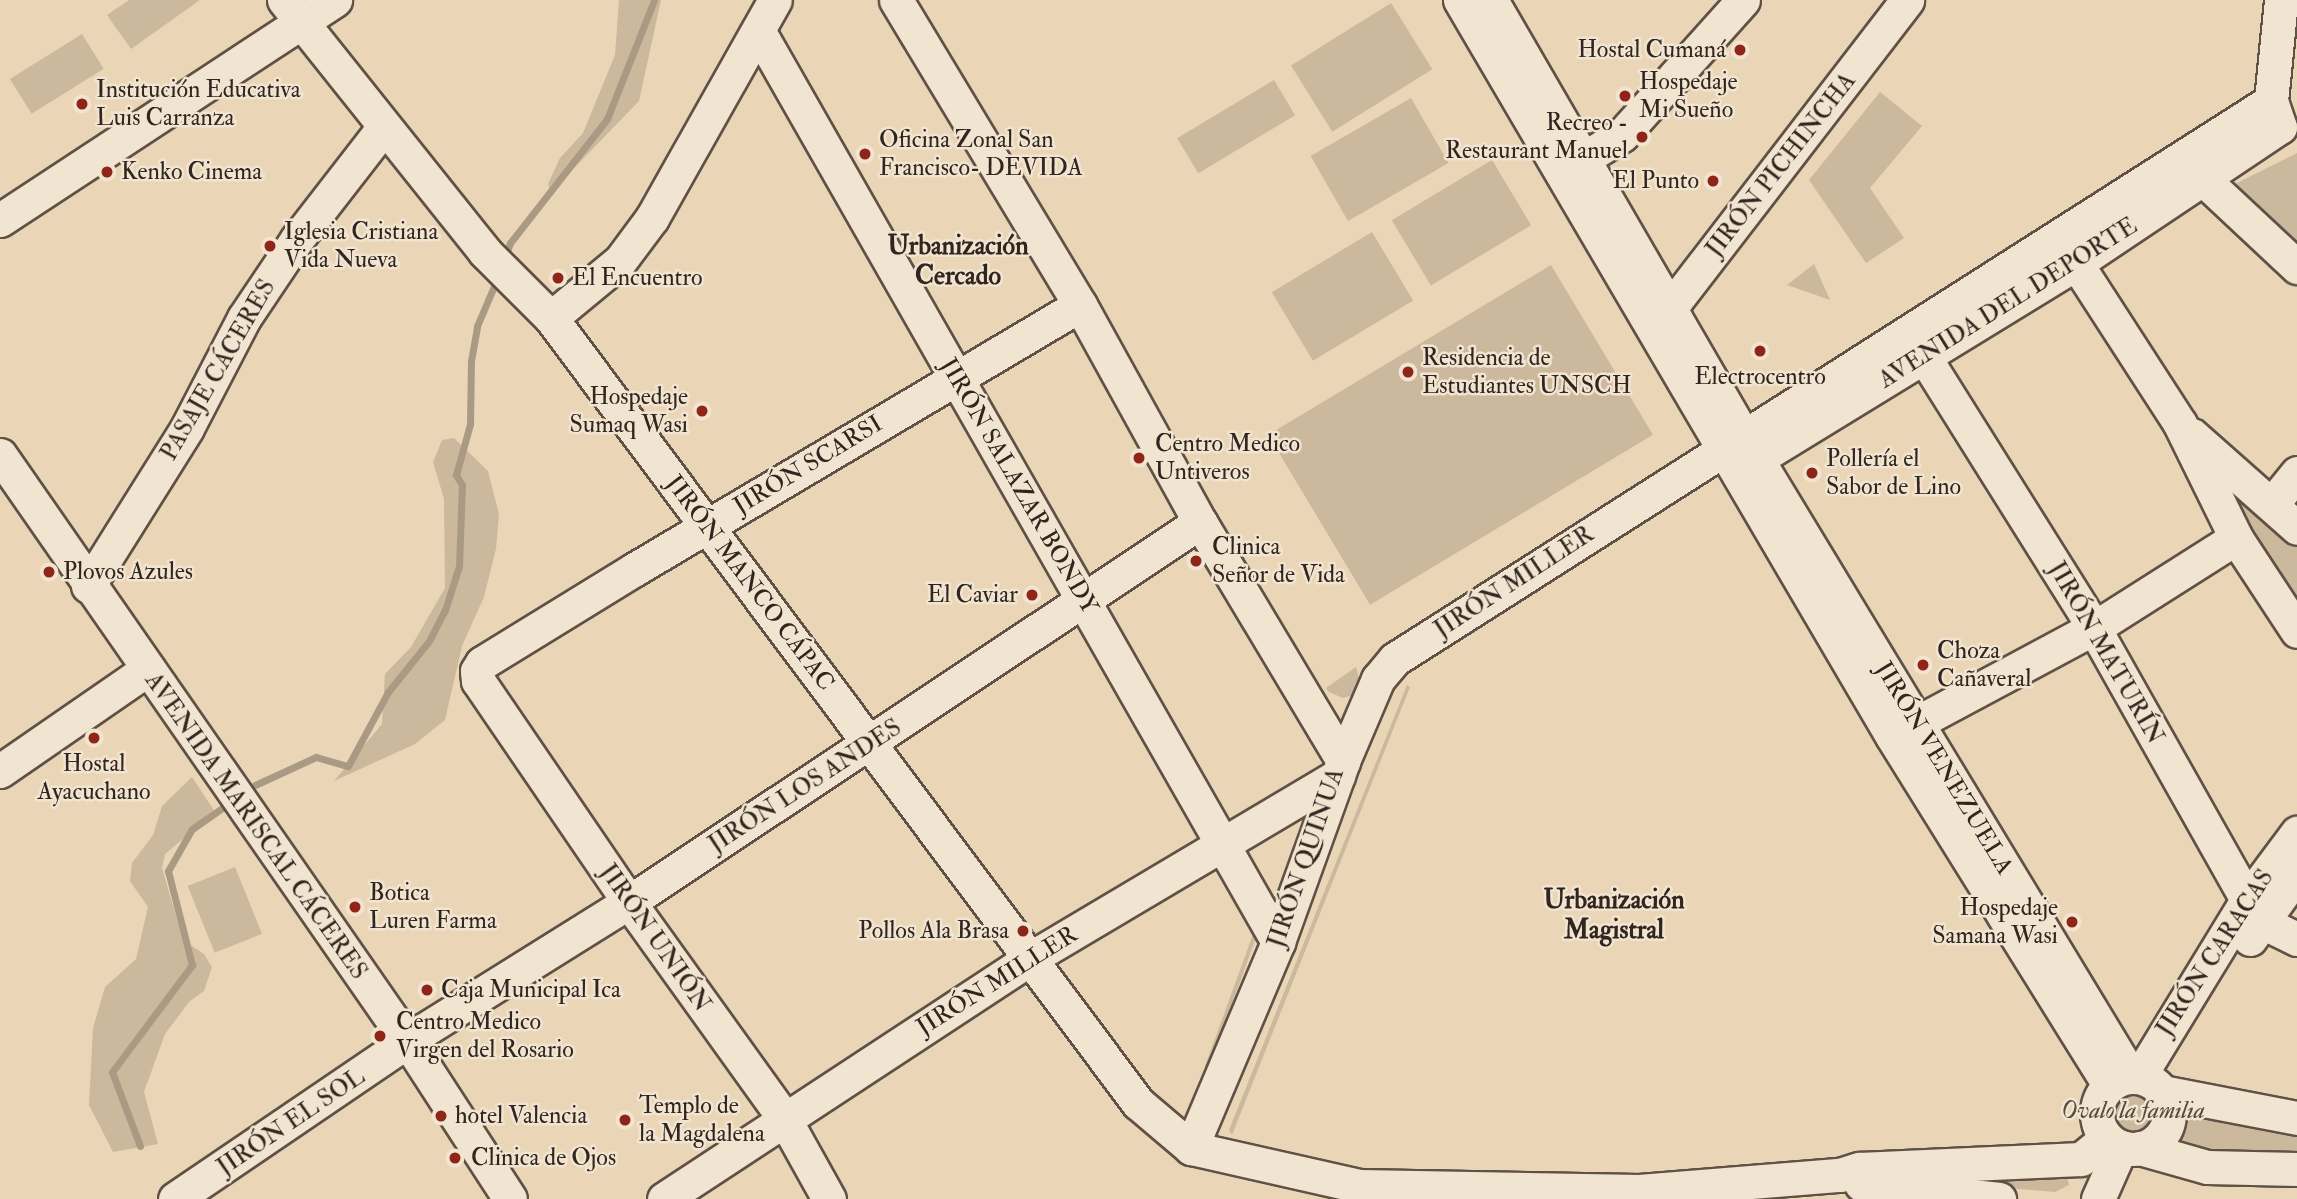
<!DOCTYPE html>
<html>
<head>
<meta charset="utf-8">
<style>
  body { margin:0 }
  #map { position:relative; width:2297px; height:1199px; overflow:hidden; background:#ead6b7; font-family:"IM FELL Double Pica",serif }
  div>[style] { position:absolute }
  .green>* { inset:0; background:#cbb89d; transform-origin:0 0 }
  .stream>* { height:7px; margin:-3.5px; padding:0 3.5px; transform-origin:3.5px; border-radius:3.5px; background:#ab9a83 }
  .roads { filter:drop-shadow(2px 0 #5f5145) drop-shadow(-2px 0 #5f5145) drop-shadow(0 2px #5f5145) drop-shadow(0 -2px #5f5145) }
  .minor>* { height:33px; margin:-16.5px; padding:0 16.5px; transform-origin:16.5px; border-radius:16.5px; background:#f1e4d0 }
  .minor>.ring { margin:-16.5px; padding:0; box-sizing:content-box; background:none; border:33px solid #f1e4d0; border-radius:50% }
  .dots>* { width:19px; height:19px; translate:-50% -50%; box-sizing:border-box; border:4px solid #f1e4d0; border-radius:50% }
  span { translate:-50% -50%; white-space:nowrap; text-align:center; line-height:1.15; -webkit-text-stroke:5px #f1e4d0; paint-order:stroke }
  .poi-label { font-size:24px; color:#31251f }
  .right { translate:-100% -50%; text-align:right }
  .left { translate:0 -50%; text-align:left }
  .street-label { font-size:24px; color:#31251f }
  .park-label { font-size:24px; color:#584a3e; font-style:italic }
  .neighbourhood-label { font-size:26px; color:#31251f; font-weight:700 }
</style>
</head>
<body>
<div id="map">
  <div class="green">
    <i style="clip-path:polygon(129px 0,200px 0,131px 49px,107px 15px)"></i>
    <i style="clip-path:polygon(619px 0,661px 0,639px 101px,551px 192px,548px 184px,560px 158px,583px 133px,615px 55px)"></i>
    <i style="left:1391px;top:3px;width:78px;height:118px;rotate:58deg"></i>
    <i style="left:82px;top:34px;width:41px;height:85px;rotate:58deg"></i>
    <i style="left:1274px;top:80px;width:41px;height:113px;rotate:59deg"></i>
    <i style="clip-path:polygon(1880px 92px,1922px 126px,1870px 188px,1904px 238px,1866px 263px,1809px 180px)"></i>
    <i style="left:1411px;top:98px;width:75px;height:116px;rotate:60deg"></i>
    <i style="clip-path:polygon(2297px 153px,2297px 261px,2233px 185px)"></i>
    <i style="left:1492px;top:160px;width:76px;height:117px;rotate:59deg"></i>
    <i style="left:1372px;top:232px;width:80px;height:117px;rotate:59deg"></i>
    <i style="clip-path:polygon(1814px 264px,1830px 300px,1787px 285px)"></i>
    <i style="left:1551px;top:265px;width:198px;height:330px;rotate:59deg"></i>
    <i style="clip-path:polygon(454px 438px,488px 471px,499px 514px,496px 549px,484px 597px,462px 646px,445px 720px,415px 744px,334px 781px,382px 724px,385px 674px,411px 647px,445px 588px,444px 499px,433px 462px,442px 440px)"></i>
    <i style="clip-path:polygon(2203px 457px,2297px 540px,2297px 622px)"></i>
    <i style="clip-path:polygon(1356px 667px,1360px 682px,1353px 695px,1343px 698px,1329px 692px,1326px 688px)"></i>
    <i style="clip-path:polygon(1407px 685px,1410px 687px,1232px 1135px,1229px 1130px)"></i>
    <i style="clip-path:polygon(192px 777px,215px 812px,165px 854px,162px 868px,183px 940px,204px 954px,212px 967px,204px 991px,189px 1002px,165px 1034px,144px 1092px,158px 1144px,113px 1152px,89px 1105px,93px 1028px,105px 987px,136px 959px,148px 907px,130px 881px,132px 863px,153px 835px,162px 806px)"></i>
    <i style="left:235px;top:867px;width:72px;height:51px;rotate:68deg"></i>
    <i style="left:1257px;top:935px;width:142px;height:4px;rotate:110deg"></i>
    <i style="clip-path:polygon(2131px 1076px,2166px 1106px,2163px 1128px,2141px 1146px,2109px 1136px,2101px 1120px,2104px 1093px)"></i>
    <i style="clip-path:polygon(2174px 1101px,2297px 1129px,2297px 1159px,2168px 1154px,2157px 1143px,2170px 1127px)"></i>
    <i style="clip-path:polygon(2066px 1173px,2069px 1185px,2055px 1192px,1971px 1185px,1970px 1176px)"></i>
  </div>
  <div class="stream">
    <i style="left:505px;top:258px;width:16px;rotate:-72deg"></i>
    <i style="left:510px;top:243px;width:157px;rotate:-52deg"></i>
    <i style="left:607px;top:119px;width:128px;rotate:-68.4deg"></i>
    <i style="left:255px;top:785px;width:67px;rotate:-24.7deg"></i>
    <i style="left:316px;top:757px;width:33px;rotate:16deg"></i>
    <i style="left:348px;top:766px;width:84px;rotate:-61.6deg"></i>
    <i style="left:388px;top:692px;width:65px;rotate:-51.2deg"></i>
    <i style="left:429px;top:641px;width:35px;rotate:-63deg"></i>
    <i style="left:445px;top:610px;width:46px;rotate:-72.3deg"></i>
    <i style="left:459px;top:566px;width:81px;rotate:-87.9deg"></i>
    <i style="left:462px;top:485px;width:12px;rotate:-121deg"></i>
    <i style="left:456px;top:475px;width:53px;rotate:-74.6deg"></i>
    <i style="left:470px;top:424px;width:63px;rotate:-89.1deg"></i>
    <i style="left:471px;top:361px;width:36px;rotate:-80deg"></i>
    <i style="left:477px;top:326px;width:51px;rotate:-66.9deg"></i>
    <i style="left:140px;top:1146px;width:79px;rotate:-110.7deg"></i>
    <i style="left:112px;top:1072px;width:134px;rotate:-53.2deg"></i>
    <i style="left:192px;top:965px;width:97px;rotate:-104.3deg"></i>
    <i style="left:168px;top:871px;width:48px;rotate:-60.3deg"></i>
    <i style="left:192px;top:829px;width:47px;rotate:-34.7deg"></i>
  </div>
  <div class="roads">
    <div class="minor">
      <i style="left:284px;top:0;width:322px;rotate:51.4deg"></i>
      <i style="left:485px;top:252px;width:93px;rotate:45deg"></i>
      <i style="left:551px;top:318px;width:980px;rotate:53.21deg"></i>
      <i style="left:1138px;top:1103px;width:70px;rotate:40.3deg"></i>
      <i style="left:1191px;top:1148px;width:172px;rotate:12.7deg"></i>
      <i style="left:1359px;top:1186px;width:280px;rotate:1deg"></i>
      <i style="left:1639px;top:1191px;width:202px;rotate:-4.6deg"></i>
      <i style="left:1840px;top:1175px;width:20px;rotate:-18deg"></i>
      <i style="left:1859px;top:1169px;width:222px;rotate:-2.6deg"></i>
      <i style="left:2081px;top:1159px;width:33px;rotate:-39deg"></i>
      <i style="left:896px;top:0;width:356px;rotate:58.9deg"></i>
      <i style="left:1080px;top:305px;width:248px;rotate:61.1deg"></i>
      <i style="left:1200px;top:522px;width:279px;rotate:59.1deg"></i>
      <i style="left:1460px;top:0;width:853px;rotate:59.59deg"></i>
      <i style="left:1892px;top:736px;width:411px;rotate:58.1deg"></i>
      <i style="left:1491px;top:0;width:531px;rotate:59.91deg"></i>
      <i style="left:1757px;top:459px;width:722px;rotate:58.78deg"></i>
      <i style="left:759px;top:32px;width:1048px;rotate:60.3deg"></i>
      <i style="left:1565px;top:170px;width:67px;rotate:-31.6deg"></i>
      <i style="left:1622px;top:135px;width:181px;rotate:-48.1deg"></i>
      <i style="left:2203px;top:179px;width:129px;rotate:43.1deg"></i>
      <i style="left:0;top:220px;width:401px;rotate:-33.3deg"></i>
      <i style="left:2065px;top:246px;width:212px;rotate:57.1deg"></i>
      <i style="left:2180px;top:424px;width:127px;rotate:63.8deg"></i>
      <i style="left:2236px;top:538px;width:111px;rotate:56.7deg"></i>
      <i style="left:551px;top:318px;width:89px;rotate:-39.6deg"></i>
      <i style="left:620px;top:261px;width:54px;rotate:-53.3deg"></i>
      <i style="left:652px;top:218px;width:250px;rotate:-60.6deg"></i>
      <i style="left:1657px;top:325px;width:410px;rotate:-52.4deg"></i>
      <i style="left:1923px;top:355px;width:322px;rotate:57.9deg"></i>
      <i style="left:2094px;top:628px;width:312px;rotate:60.6deg"></i>
      <i style="left:2247px;top:900px;width:27px;rotate:56deg"></i>
      <i style="left:2262px;top:922px;width:39px;rotate:26deg"></i>
      <i style="left:2192px;top:435px;width:140px;rotate:41.5deg"></i>
      <i style="left:0;top:455px;width:726px;rotate:55.21deg"></i>
      <i style="left:414px;top:1051px;width:176px;rotate:57deg"></i>
      <i style="left:1757px;top:459px;width:377px;rotate:-31.5deg"></i>
      <i style="left:2078px;top:262px;width:243px;rotate:-33.8deg"></i>
      <i style="left:2280px;top:127px;width:28px;rotate:-109deg"></i>
      <i style="left:2271px;top:101px;width:101px;rotate:-84.3deg"></i>
      <i style="left:2272px;top:504px;width:40px;rotate:-51deg"></i>
      <i style="left:88px;top:586px;width:186px;rotate:-57.9deg"></i>
      <i style="left:187px;top:428px;width:124px;rotate:-62.6deg"></i>
      <i style="left:244px;top:318px;width:95px;rotate:-56.1deg"></i>
      <i style="left:297px;top:239px;width:140px;rotate:-52.2deg"></i>
      <i style="left:1896px;top:734px;width:225px;rotate:-28.2deg"></i>
      <i style="left:2094px;top:628px;width:168px;rotate:-32.4deg"></i>
      <i style="left:0;top:771px;width:180px;rotate:-34.6deg"></i>
      <i style="left:2250px;top:939px;width:80px;rotate:-54.1deg"></i>
      <i class="ring" style="left:2097px;top:1077px;width:39px;height:39px"></i>
      <i style="left:2139px;top:1077px;width:207px;rotate:-58.6deg"></i>
      <i style="left:2247px;top:900px;width:84px;rotate:-53.3deg"></i>
      <i style="left:2162px;top:1092px;width:137px;rotate:10.9deg"></i>
      <i style="left:1191px;top:1148px;width:224px;rotate:-67.1deg"></i>
      <i style="left:1278px;top:942px;width:192px;rotate:-70.2deg"></i>
      <i style="left:1343px;top:761px;width:89px;rotate:-66.9deg"></i>
      <i style="left:1378px;top:679px;width:26px;rotate:-50deg"></i>
      <i style="left:1395px;top:659px;width:1039px;rotate:-32.5deg"></i>
      <i style="left:2140px;top:1148px;width:70px;rotate:15.8deg"></i>
      <i style="left:2207px;top:1167px;width:90px;rotate:1.3deg"></i>
      <i style="left:1861px;top:1184px;width:139px;rotate:6.2deg"></i>
      <i style="left:175px;top:1199px;width:301px;rotate:-34.2deg"></i>
      <i style="left:424px;top:1030px;width:242px;rotate:-32deg"></i>
      <i style="left:629px;top:902px;width:686px;rotate:-33.64deg"></i>
      <i style="left:664px;top:1199px;width:439px;rotate:-33.3deg"></i>
      <i style="left:1031px;top:958px;width:357px;rotate:-30.7deg"></i>
      <i style="left:829px;top:1199px;width:93px;rotate:-119.1deg"></i>
      <i style="left:784px;top:1118px;width:266px;rotate:-125.7deg"></i>
      <i style="left:629px;top:902px;width:268px;rotate:-124.3deg"></i>
      <i style="left:478px;top:681px;width:10px;rotate:-96deg"></i>
      <i style="left:477px;top:671px;width:9px;rotate:-58deg"></i>
      <i style="left:482px;top:663px;width:180px;rotate:-31.6deg"></i>
      <i style="left:635px;top:569px;width:517px;rotate:-30.68deg"></i>
      <i style="left:2098px;top:1199px;width:57px;rotate:-66.1deg"></i>
    </div>
  </div>
  <div class="dots">
    <i style="left:1740px;top:50px;background:#8f2418"></i>
    <i style="left:1625px;top:96px;background:#8f2418"></i>
    <i style="left:82px;top:104px;background:#8f2418"></i>
    <i style="left:1642px;top:137px;background:#8f2418"></i>
    <i style="left:865px;top:154px;background:#8f2418"></i>
    <i style="left:107px;top:172px;background:#8f2418"></i>
    <i style="left:1713px;top:181px;background:#8f2418"></i>
    <i style="left:270px;top:246px;background:#8f2418"></i>
    <i style="left:558px;top:278px;background:#8f2418"></i>
    <i style="left:1760px;top:351px;background:#8f2418"></i>
    <i style="left:1408px;top:372px;background:#8f2418"></i>
    <i style="left:702px;top:411px;background:#8f2418"></i>
    <i style="left:1139px;top:458px;background:#8f2418"></i>
    <i style="left:1812px;top:473px;background:#8f2418"></i>
    <i style="left:1196px;top:561px;background:#8f2418"></i>
    <i style="left:49px;top:572px;background:#8f2418"></i>
    <i style="left:1032px;top:595px;background:#8f2418"></i>
    <i style="left:1923px;top:665px;background:#8f2418"></i>
    <i style="left:94px;top:738px;background:#8f2418"></i>
    <i style="left:355px;top:907px;background:#8f2418"></i>
    <i style="left:2072px;top:922px;background:#8f2418"></i>
    <i style="left:1023px;top:931px;background:#8f2418"></i>
    <i style="left:427px;top:990px;background:#8f2418"></i>
    <i style="left:380px;top:1036px;background:#8f2418"></i>
    <i style="left:441px;top:1116px;background:#8f2418"></i>
    <i style="left:625px;top:1120px;background:#8f2418"></i>
    <i style="left:455px;top:1158px;background:#8f2418"></i>
  </div>
  <div class="poi-label">
    <span class="right" style="left:1726px;top:50px">Hostal Cumaná</span>
    <span class="left" style="left:1639px;top:96px">Hospedaje<br>Mi Sueño</span>
    <span class="left" style="left:96px;top:104px">Institución Educativa<br>Luis Carranza</span>
    <span class="right" style="left:1628px;top:137px">Recreo -<br>Restaurant Manuel</span>
    <span class="left" style="left:879px;top:154px">Oficina Zonal San<br>Francisco- DEVIDA</span>
    <span class="left" style="left:121px;top:172px">Kenko Cinema</span>
    <span class="right" style="left:1699px;top:181px">El Punto</span>
    <span class="left" style="left:284px;top:246px">Iglesia Cristiana<br>Vida Nueva</span>
    <span class="left" style="left:572px;top:278px">El Encuentro</span>
    <span class="left" style="left:1422px;top:372px">Residencia de<br>Estudiantes UNSCH</span>
    <span style="left:1760px;top:377px">Electrocentro</span>
    <span class="right" style="left:688px;top:411px">Hospedaje<br>Sumaq Wasi</span>
    <span class="left" style="left:1155px;top:458px">Centro Medico<br>Untiveros</span>
    <span class="left" style="left:1826px;top:473px">Pollería el<br>Sabor de Lino</span>
    <span class="left" style="left:1212px;top:561px">Clinica<br>Señor de Vida</span>
    <span class="left" style="left:63px;top:572px">Plovos Azules</span>
    <span class="right" style="left:1018px;top:595px">El Caviar</span>
    <span class="left" style="left:1937px;top:665px">Choza<br>Cañaveral</span>
    <span style="left:94px;top:778px">Hostal<br>Ayacuchano</span>
    <span class="left" style="left:369px;top:907px">Botica<br>Luren Farma</span>
    <span class="right" style="left:2058px;top:922px">Hospedaje<br>Samana Wasi</span>
    <span class="right" style="left:1009px;top:931px">Pollos Ala Brasa</span>
    <span class="left" style="left:441px;top:990px">Caja Municipal Ica</span>
    <span class="left" style="left:396px;top:1036px">Centro Medico<br>Virgen del Rosario</span>
    <span class="left" style="left:639px;top:1120px">Templo de<br>la Magdalena</span>
    <span class="left" style="left:455px;top:1116px">hotel Valencia</span>
    <span class="left" style="left:471px;top:1158px">Clinica de Ojos</span>
  </div>
  <div class="street-label">
    <span style="left:1781px;top:165px;rotate:-52deg">JIRÓN PICHINCHA</span>
    <span style="left:2008px;top:303px;rotate:-32deg">AVENIDA DEL DEPORTE</span>
    <span style="left:218px;top:370px;rotate:-60deg">PASAJE CÁCERES</span>
    <span style="left:808px;top:465px;rotate:-31deg">JIRÓN SCARSI</span>
    <span style="left:1019px;top:486px;rotate:60deg">JIRÓN SALAZAR BONDY</span>
    <span style="left:1514px;top:582px;rotate:-33deg">JIRÓN MILLER</span>
    <span style="left:750px;top:583px;rotate:53deg">JIRÓN MANCO CÁPAC</span>
    <span style="left:2106px;top:653px;rotate:60deg">JIRÓN MATURÍN</span>
    <span style="left:1944px;top:768px;rotate:59deg">JIRÓN VENEZUELA</span>
    <span style="left:805px;top:786px;rotate:-33deg">JIRÓN LOS ANDES</span>
    <span style="left:256px;top:826px;rotate:55deg">AVENIDA MARISCAL CÁCERES</span>
    <span style="left:1306px;top:858px;rotate:-71deg">JIRÓN QUINUA</span>
    <span style="left:655px;top:938px;rotate:55deg">JIRÓN UNIÓN</span>
    <span style="left:2215px;top:953px;rotate:-57deg">JIRÓN CARACAS</span>
    <span style="left:997px;top:981px;rotate:-32deg">JIRÓN MILLER</span>
    <span style="left:291px;top:1122px;rotate:-34deg">JIRÓN EL SOL</span>
  </div>
  <div class="park-label">
    <span style="left:2133px;top:1111px">Ovalo la familia</span>
  </div>
  <div class="neighbourhood-label">
    <span style="left:958px;top:262px">Urbanización<br>Cercado</span>
    <span style="left:1614px;top:916px">Urbanización<br>Magistral</span>
  </div>
</div>
</body>
</html>
